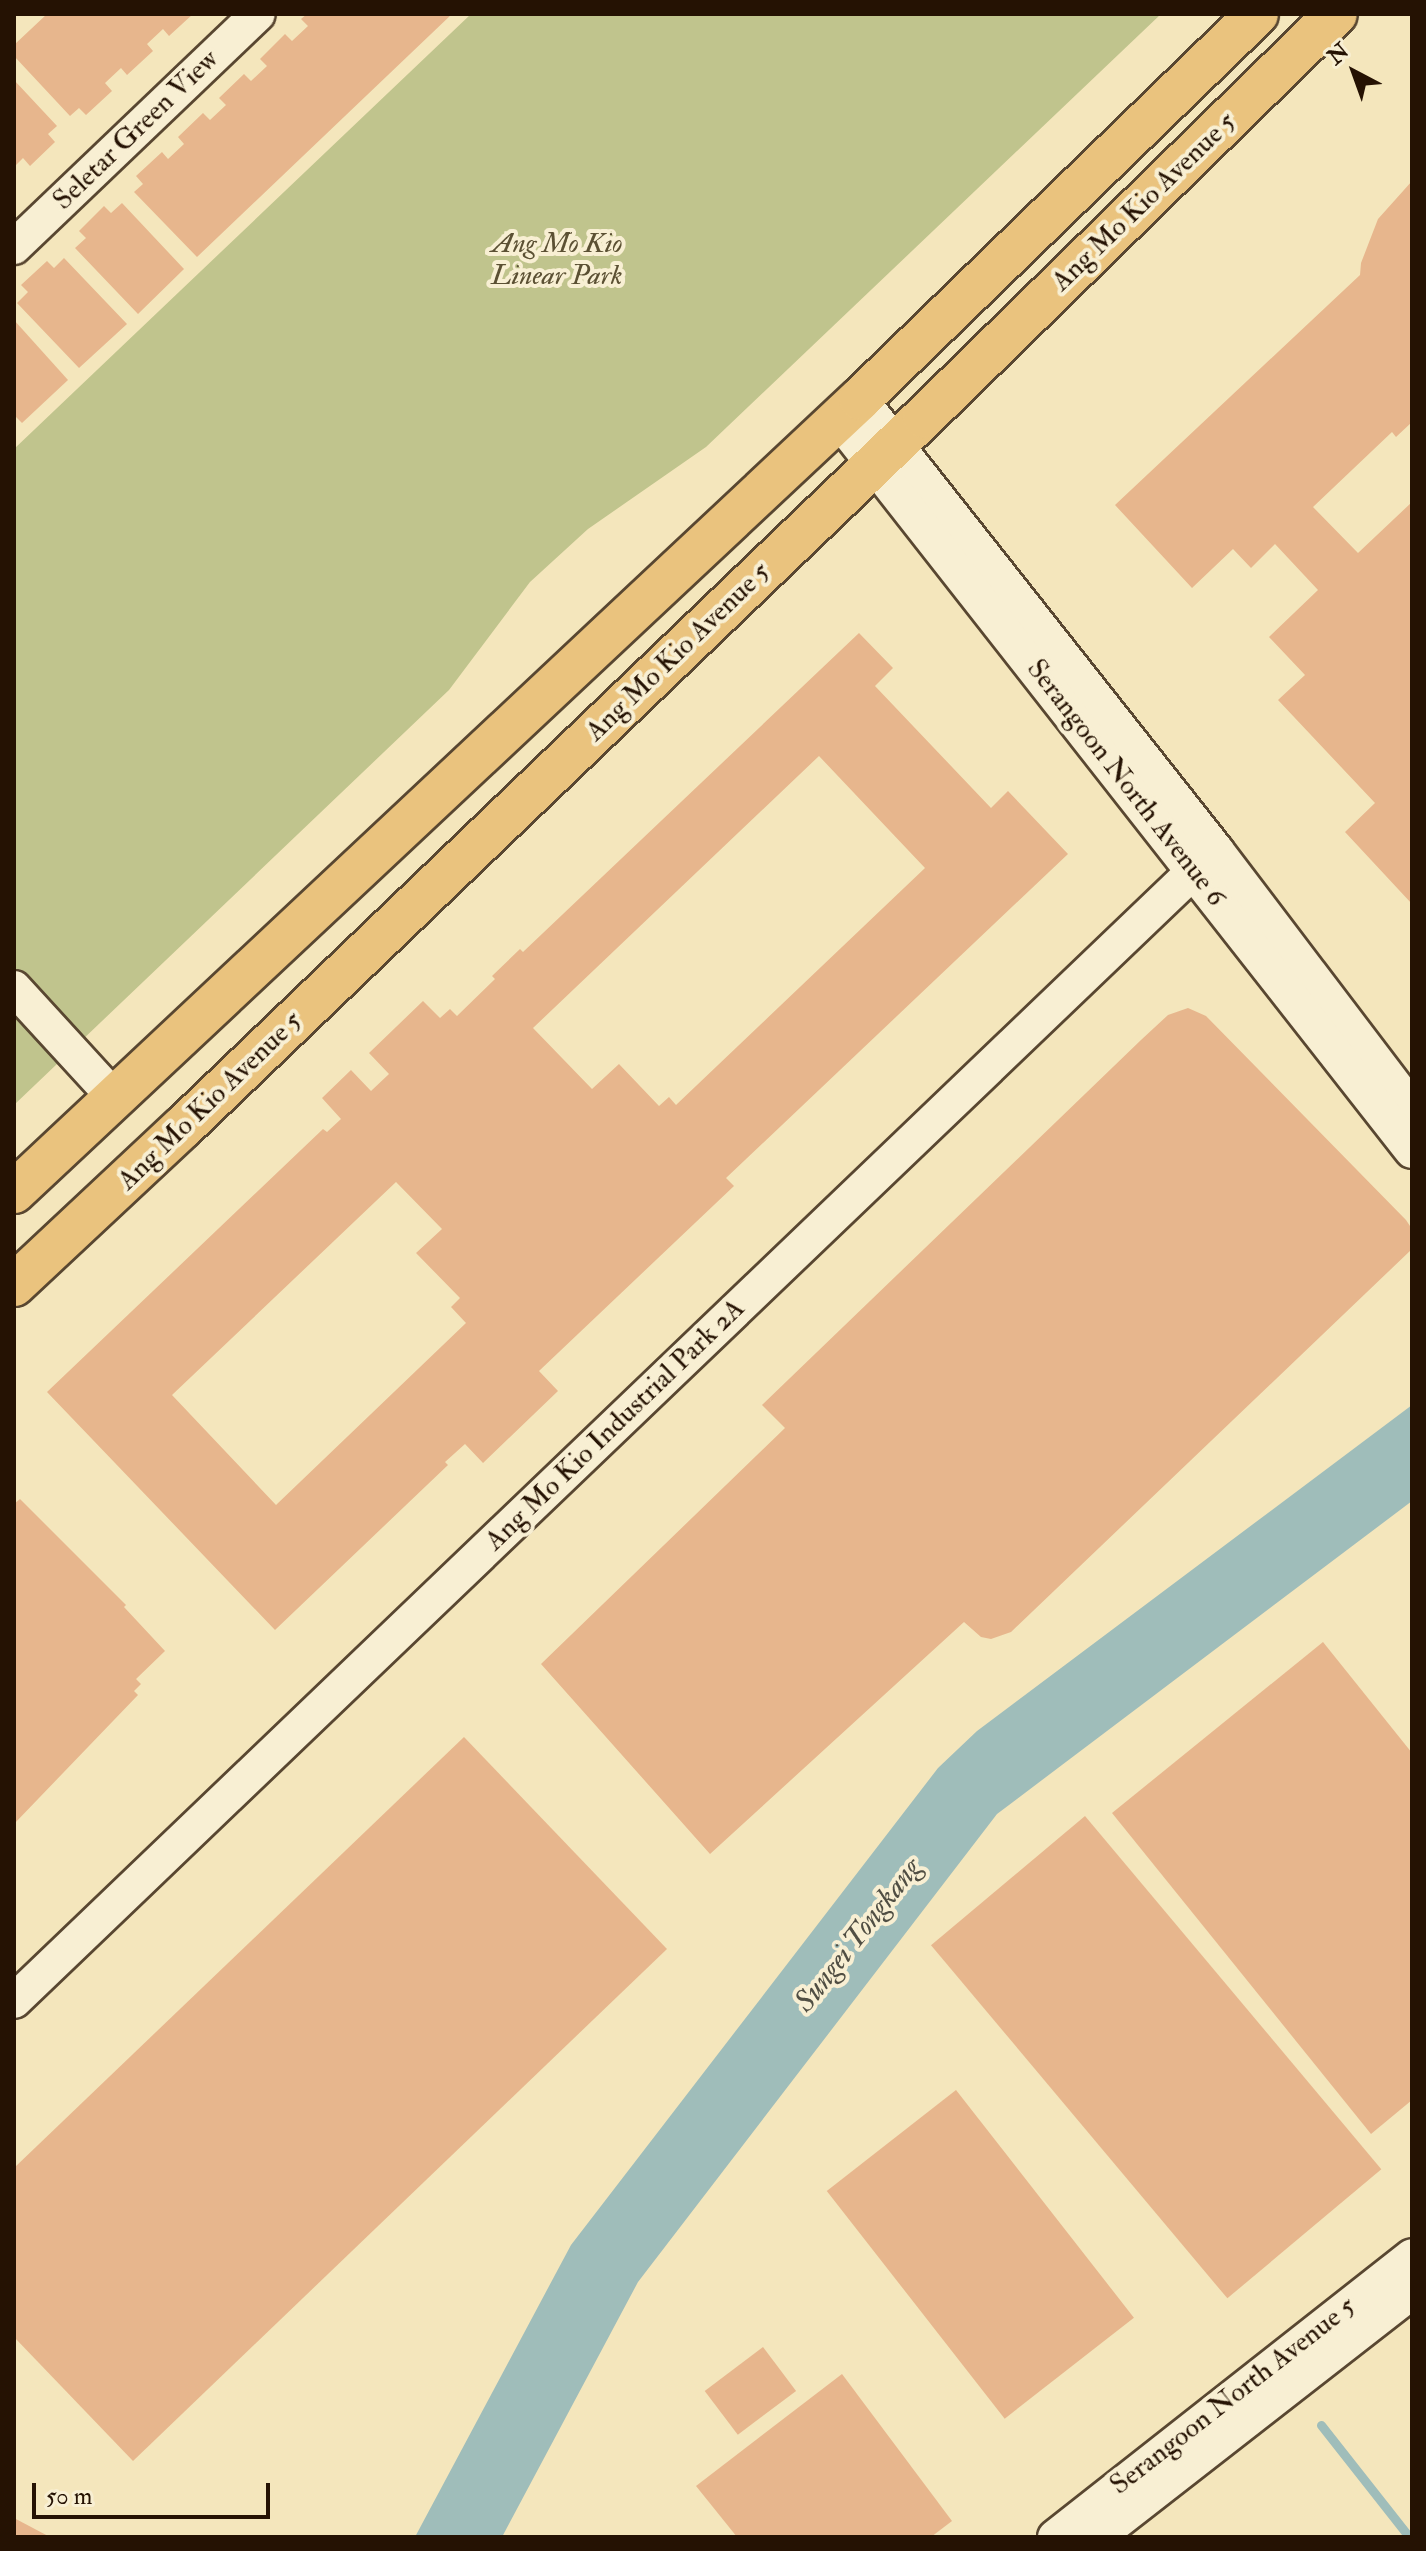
<!DOCTYPE html>
<html>
<head>
<meta charset="utf-8">
<style>
  body { margin:0 }
  #map { position:relative; width:1426px; height:2551px; overflow:hidden; background:#f4e6bc; font-family:"IM FELL Double Pica",serif }
  div>[style] { position:absolute }
  .green>* { inset:0; background:#c0c48d }
  .water>* { inset:0; background:#9fbdba }
  .stream>* { height:9px; margin:-4.5px; padding:0 4.5px; transform-origin:4.5px; border-radius:4.5px; background:#9fbdba }
  .building>* { inset:0; background:#e7b68d; transform-origin:0 0 }
  .roads { filter:drop-shadow(2px 0 #594731) drop-shadow(-2px 0 #594731) drop-shadow(0 2px #594731) drop-shadow(0 -2px #594731) }
  .minor>* { height:34px; margin:-17px; padding:0 17px; transform-origin:17px; border-radius:17px; background:#f8efd3 }
  .major>* { height:42px; margin:-21px; padding:0 21px; transform-origin:21px; border-radius:21px; background:#eac37e }
  span { translate:-50% -50%; white-space:nowrap; text-align:center; line-height:1.15; -webkit-text-stroke:8px #f8efd3; paint-order:stroke }
  .street-label { font-size:28px; color:#251203 }
  .park-label { font-size:28px; color:#5b5033; font-style:italic }
  .water-label { font-size:30px; color:#504e43; font-style:italic }
  .frame { position:absolute; inset:0; border:16px solid #251203; pointer-events:none }
  .north { position:absolute; left:1314px; top:32px; width:80px; height:80px; -webkit-text-stroke:6px #f8efd3; paint-order:stroke; rotate:319deg; font-size:22px; font-weight:700; line-height:32px; text-align:center; color:#251203 }
  .north::after { content:''; display:block; margin:auto; width:28px; height:36px; background:#251203; clip-path:polygon(50% 0,100% 100%,50% 72%,0 100%) }
  .scale { position:absolute; left:32px; top:2483px; width:238px; height:36px; box-sizing:border-box; border:4px solid #251203; border-top:0; padding-left:10px; font-size:24px; line-height:28px; white-space:nowrap; color:#251203; -webkit-text-stroke:6px #f8efd3; paint-order:stroke }
</style>
</head>
<body>
<div id="map">
  <div class="green">
    <i style="clip-path:polygon(471px 14px,1161px 14px,706px 447px,588px 529px,530px 582px,449px 690px,14px 1105px,14px 449px)"></i>
  </div>
  <div class="water">
    <i style="clip-path:polygon(1412px 1405px,1412px 1501px,997px 1814px,638px 2282px,502px 2537px,415px 2537px,571px 2245px,938px 1768px,977px 1731px)"></i>
  </div>
  <div class="stream">
    <i style="left:1321px;top:2425px;width:142px;rotate:51.8deg"></i>
  </div>
  <div class="building">
    <i style="clip-path:polygon(47px 14px,193px 14px,169px 36px,163px 29px,147px 44px,153px 51px,127px 75px,121px 68px,105px 83px,112px 91px,86px 115px,79px 108px,70px 116px,14px 56px,14px 45px)"></i>
    <i style="clip-path:polygon(307px 14px,452px 14px,197px 257px,134px 192px,143px 184px,136px 176px,162px 152px,168px 159px,184px 144px,178px 137px,203px 113px,210px 120px,226px 105px,219px 98px,244px 74px,251px 81px,267px 66px,260px 59px,285px 34px,292px 41px,308px 26px,301px 19px)"></i>
    <i style="clip-path:polygon(14px 80px,57px 126px,48px 134px,55px 142px,30px 166px,23px 158px,14px 167px)"></i>
    <i style="clip-path:polygon(1412px 181px,1412px 422px,1396px 437px,1392px 432px,1313px 507px,1358px 553px,1412px 502px,1412px 904px,1345px 832px,1375px 803px,1278px 700px,1305px 675px,1269px 637px,1318px 590px,1275px 544px,1251px 568px,1233px 549px,1192px 588px,1115px 505px,1360px 275px,1361px 263px,1378px 219px)"></i>
    <i style="clip-path:polygon(122px 203px,184px 269px,138px 314px,75px 248px,86px 238px,79px 231px,104px 206px,111px 213px)"></i>
    <i style="clip-path:polygon(64px 258px,127px 324px,79px 368px,17px 303px,28px 292px,21px 285px,47px 261px,54px 268px)"></i>
    <i style="clip-path:polygon(14px 320px,68px 380px,22px 423px,14px 415px)"></i>
    <i style="clip-path:polygon(evenodd,859px 633px,893px 668px,875px 686px,991px 808px,1008px 791px,1068px 854px,726px 1178px,734px 1186px,539px 1371px,558px 1391px,483px 1463px,465px 1444px,445px 1462px,448px 1465px,275px 1630px,47px 1392px,323px 1129px,327px 1132px,341px 1119px,322px 1098px,351px 1070px,371px 1091px,389px 1074px,369px 1053px,423px 1001px,440px 1018px,450px 1009px,457px 1016px,495px 979px,492px 976px,520px 949px,523px 952px,859px 633px,819px 756px,925px 868px,676px 1105px,669px 1097px,659px 1106px,619px 1064px,592px 1089px,533px 1028px,819px 756px,859px 633px,396px 1182px,442px 1229px,416px 1253px,460px 1298px,451px 1307px,466px 1323px,276px 1505px,172px 1395px,396px 1182px)"></i>
    <i style="clip-path:polygon(1188px 1008px,1206px 1016px,1406px 1220px,1412px 1229px,1411px 1250px,1011px 1632px,991px 1639px,981px 1637px,964px 1622px,710px 1854px,541px 1664px,785px 1428px,762px 1405px,1141px 1040px,1168px 1015px)"></i>
    <i style="clip-path:polygon(20px 1499px,126px 1605px,124px 1607px,165px 1651px,136px 1679px,141px 1684px,134px 1691px,138px 1695px,14px 1824px,14px 1504px)"></i>
    <i style="clip-path:polygon(1323px 1642px,1412px 1753px,1412px 2100px,1371px 2134px,1112px 1813px)"></i>
    <i style="clip-path:polygon(464px 1737px,667px 1949px,133px 2461px,14px 2337px,14px 2168px)"></i>
    <i style="left:1085px;top:1816px;width:461px;height:201px;rotate:50deg"></i>
    <i style="left:956px;top:2090px;width:289px;height:164px;rotate:52deg"></i>
    <i style="left:763px;top:2347px;width:55px;height:73px;rotate:53deg"></i>
    <i style="clip-path:polygon(842px 2374px,952px 2521px,931px 2537px,737px 2537px,696px 2486px)"></i>
    <i style="clip-path:polygon(14px 2518px,50px 2537px,14px 2537px)"></i>
  </div>
  <div class="roads">
    <div class="minor">
      <i style="left:14px;top:247px;width:337px;rotate:-43.7deg"></i>
      <i style="left:860px;top:399px;width:575px;rotate:51.71deg"></i>
      <i style="left:1216px;top:850px;width:324px;rotate:52.8deg"></i>
      <i style="left:838px;top:419px;width:930px;rotate:51.9deg"></i>
      <i style="left:14px;top:988px;width:148px;rotate:47.5deg"></i>
      <i style="left:14px;top:2001px;width:1664px;rotate:-43.76deg"></i>
      <i style="left:1055px;top:2537px;width:454px;rotate:-38.2deg"></i>
      <i style="left:1097px;top:2537px;width:399px;rotate:-37.9deg"></i>
    </div>
    <div class="major">
      <i style="left:14px;top:1192px;width:1160px;rotate:-43.15deg"></i>
      <i style="left:860px;top:399px;width:553px;rotate:-44.12deg"></i>
      <i style="left:14px;top:1285px;width:231px;rotate:-43.1deg"></i>
      <i style="left:183px;top:1127px;width:1026px;rotate:-43.78deg"></i>
      <i style="left:924px;top:417px;width:576px;rotate:-44.37deg"></i>
    </div>
  </div>
  <div class="street-label">
    <span style="left:136px;top:130px;rotate:-44deg">Seletar Green View</span>
    <span style="left:1144px;top:202px;rotate:-44deg">Ang Mo Kio Avenue 5</span>
    <span style="left:678px;top:652px;rotate:-44deg">Ang Mo Kio Avenue 5</span>
    <span style="left:1126px;top:783px;rotate:52deg">Serangoon North Avenue 6</span>
    <span style="left:210px;top:1101px;rotate:-44deg">Ang Mo Kio Avenue 5</span>
    <span style="left:615px;top:1425px;rotate:-44deg">Ang Mo Kio Industrial Park 2A</span>
    <span style="left:1233px;top:2396px;rotate:-38deg">Serangoon North Avenue 5</span>
  </div>
  <div class="park-label">
    <span style="left:557px;top:260px">Ang Mo Kio<br>Linear Park</span>
  </div>
  <div class="water-label">
    <span style="left:858px;top:1935px;rotate:-52deg">Sungei Tongkang</span>
  </div>
  <div class="frame"></div>
  <div class="north">N</div>
  <div class="scale">50 m</div>
</div>
</body>
</html>
